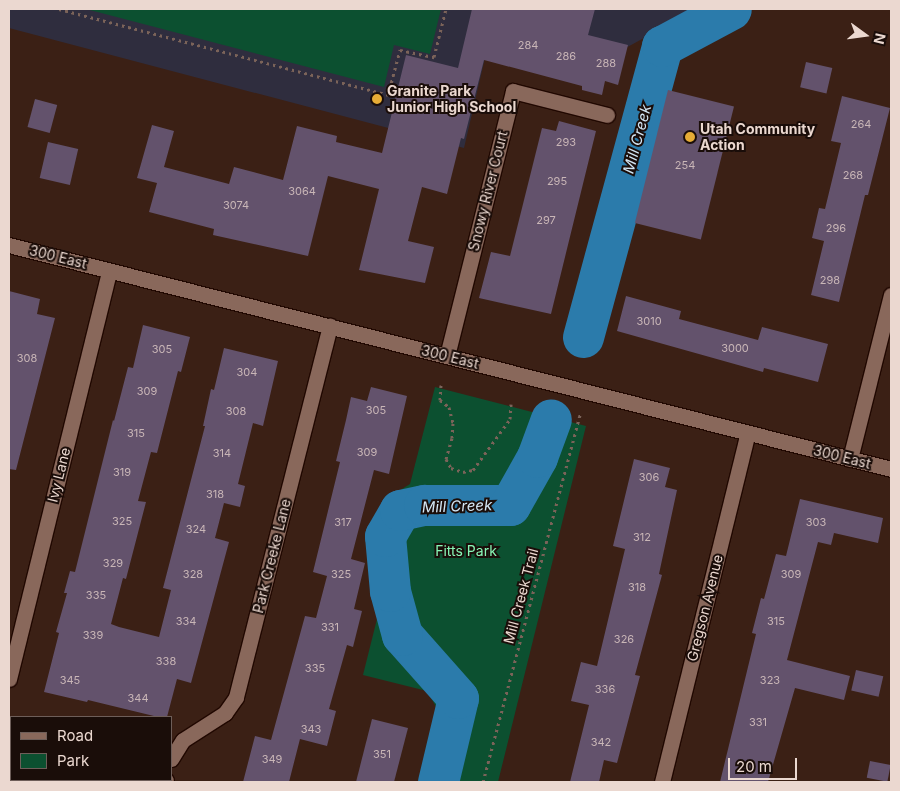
<!DOCTYPE html>
<html>
<head>
<meta charset="utf-8">
<style>
  body { margin:0 }
  #map { position:relative; width:900px; height:791px; overflow:hidden; background:#3b2015; font-family:Inter,sans-serif }
  div>[style] { position:absolute }
  .education>* { inset:0; background:#2f2d3e }
  .green>* { inset:0; background:#0c5030 }
  .river>* { height:41px; margin:-20.5px; padding:0 20.5px; transform-origin:20.5px; border-radius:20.5px; background:#2b7bab }
  .building>* { inset:0; background:#63526c; transform-origin:0 0 }
  .path>* { height:3px; margin-top:-1.5px; transform-origin:0; background:repeating-linear-gradient(90deg,#7b6359 0 2.5px,transparent 0 6.5px) }
  .roads { filter:drop-shadow(1px 0 #210801) drop-shadow(-1px 0 #210801) drop-shadow(0 1px #210801) drop-shadow(0 -1px #210801) }
  .street>* { height:15px; margin:-7.5px; padding:0 7.5px; transform-origin:7.5px; border-radius:7.5px; background:#89685b }
  .secondary>* { height:15px; margin:-7.5px; padding:0 7.5px; transform-origin:7.5px; border-radius:7.5px; background:#89685b }
  .dots>* { width:14px; height:14px; translate:-50% -50%; box-sizing:border-box; border:2px solid #1a0d09; border-radius:50% }
  span { translate:-50% -50%; white-space:nowrap; text-align:center; line-height:1.15; -webkit-text-stroke:4px #1a0d09; paint-order:stroke }
  .number-label { font-size:11px; color:#c9b6b7 }
  .number-label span { -webkit-text-stroke-width:0 }
  .poi-label { font-size:14px; color:#ebd8d0; font-weight:700 }
  .left { translate:0 -50%; text-align:left }
  .street-label { font-size:14px; color:#ebd8d0 }
  .park-label { font-size:14px; color:#88f6b6 }
  .water-label { font-size:15px; color:#d3e6f4; font-style:italic }
  .frame { position:absolute; inset:0; border:10px solid #ebd8d0; pointer-events:none }
  .legend { position:absolute; left:10px; top:716px; width:162px; height:65px; box-sizing:border-box; background:#1a0d09; border:1px solid #6e5e59; margin:0; padding:6px 9px; list-style:none; font-size:15px; color:#ebd8d0 }
  .legend li { display:flex; align-items:center; gap:10px; height:25px }
  .legend b { width:25px; border:1px solid #6e5e59 }
  .north { position:absolute; left:840px; top:10px; width:50px; height:50px; -webkit-text-stroke:4px #1a0d09; paint-order:stroke; rotate:104deg; font-size:14px; font-weight:700; line-height:20px; text-align:center; color:#ebd8d0 }
  .north::after { content:''; display:block; margin:auto; width:18px; height:22px; background:#ebd8d0; clip-path:polygon(50% 0,100% 100%,50% 72%,0 100%) }
  .scale { position:absolute; left:728px; top:758px; width:69px; height:22px; box-sizing:border-box; border:2px solid #ebd8d0; border-top:0; padding-left:6px; font-size:15px; line-height:18px; white-space:nowrap; color:#ebd8d0; -webkit-text-stroke:4px #1a0d09; paint-order:stroke }
</style>
</head>
<body>
<div id="map">
  <div class="education">
    <i style="clip-path:polygon(9px 9px,697px 9px,622px 50px,494px 19px,464px 148px,9px 28px)"></i>
  </div>
  <div class="green">
    <i style="clip-path:polygon(86px 9px,441px 9px,430px 54px,394px 45px,384px 87px)"></i>
    <i style="clip-path:polygon(435px 387px,586px 426px,498px 782px,422px 782px,439px 712px,427px 691px,363px 675px,382px 599px,375px 522px,389px 497px,410px 484px)"></i>
  </div>
  <div class="river">
    <i style="left:583px;top:337px;width:302px;rotate:-74.8deg"></i>
    <i style="left:662px;top:46px;width:78px;rotate:-28.2deg"></i>
    <i style="left:438px;top:782px;width:86px;rotate:-76.6deg"></i>
    <i style="left:458px;top:698px;width:84px;rotate:-131.6deg"></i>
    <i style="left:402px;top:635px;width:46px;rotate:-105.3deg"></i>
    <i style="left:390px;top:591px;width:55px;rotate:-95.2deg"></i>
    <i style="left:385px;top:536px;width:30px;rotate:-60deg"></i>
    <i style="left:400px;top:510px;width:25px;rotate:-12deg"></i>
    <i style="left:424px;top:505px;width:86px"></i>
    <i style="left:510px;top:505px;width:55px;rotate:-60.6deg"></i>
    <i style="left:537px;top:457px;width:40px;rotate:-69.8deg"></i>
  </div>
  <div class="building">
    <i style="clip-path:polygon(472px 9px,595px 9px,588px 35px,628px 45px,618px 85px,605px 81px,602px 95px,582px 90px,582px 86px,484px 60px,464px 139px,461px 138px,447px 194px,422px 187px,408px 241px,434px 247px,425px 283px,359px 270px,379px 189px,328px 176px,308px 256px,213px 235px,214px 229px,149px 212px,157px 183px,137px 178px,152px 125px,174px 131px,164px 167px,229px 184px,234px 167px,283px 180px,297px 126px,337px 136px,336px 142px,382px 153px,406px 55px,458px 68px)"></i>
    <i style="left:806px;top:62px;width:27px;height:26px;rotate:13deg"></i>
    <i style="left:668px;top:90px;width:68px;height:137px;rotate:14deg"></i>
    <i style="clip-path:polygon(842px 96px,890px 108px,868px 195px,865px 195px,839px 302px,811px 295px,824px 241px,812px 238px,819px 208px,825px 209px,841px 143px,831px 141px)"></i>
    <i style="left:35px;top:99px;width:23px;height:29px;rotate:15deg"></i>
    <i style="clip-path:polygon(559px 121px,596px 131px,551px 314px,479px 298px,491px 252px,510px 256px,542px 128px,556px 131px)"></i>
    <i style="left:48px;top:142px;width:31px;height:37px;rotate:13deg"></i>
    <i style="clip-path:polygon(9px 291px,40px 299px,37px 314px,55px 318px,16px 470px,9px 469px)"></i>
    <i style="clip-path:polygon(626px 296px,681px 311px,679px 319px,758px 340px,762px 327px,828px 344px,818px 382px,764px 368px,763px 372px,617px 331px)"></i>
    <i style="clip-path:polygon(143px 325px,190px 337px,181px 372px,178px 371px,157px 453px,151px 452px,138px 501px,146px 502px,126px 579px,123px 578px,111px 624px,119px 627px,159px 637px,171px 590px,163px 588px,205px 426px,203px 426px,211px 389px,214px 390px,224px 348px,278px 361px,263px 426px,253px 423px,238px 484px,245px 486px,240px 507px,224px 503px,215px 538px,229px 542px,191px 683px,177px 679px,167px 717px,158px 717px,88px 700px,87px 702px,44px 692px,59px 633px,56px 632px,67px 593px,64px 593px,70px 571px,75px 572px,113px 420px,114px 421px,128px 367px,133px 368px)"></i>
    <i style="clip-path:polygon(371px 387px,407px 396px,389px 474px,374px 470px,351px 559px,365px 563px,354px 609px,362px 611px,353px 647px,347px 645px,329px 709px,336px 711px,327px 746px,300px 739px,289px 782px,243px 782px,255px 736px,271px 740px,305px 616px,316px 618px,327px 576px,313px 572px,340px 462px,336px 461px,346px 420px,351px 397px,367px 401px)"></i>
    <i style="clip-path:polygon(634px 459px,670px 468px,665px 487px,677px 490px,659px 574px,662px 575px,635px 675px,640px 676px,617px 763px,604px 760px,599px 782px,570px 782px,589px 705px,571px 701px,581px 662px,597px 666px,625px 549px,613px 546px)"></i>
    <i style="clip-path:polygon(800px 499px,883px 518px,878px 543px,834px 533px,831px 545px,818px 542px,787px 660px,850px 676px,844px 700px,795px 688px,768px 782px,720px 782px,756px 634px,752px 633px,761px 598px,764px 599px,776px 554px,786px 556px)"></i>
    <i style="left:856px;top:670px;width:28px;height:21px;rotate:13deg"></i>
    <i style="clip-path:polygon(372px 719px,408px 728px,394px 782px,356px 782px)"></i>
    <i style="left:870px;top:761px;width:21px;height:17px;rotate:11deg"></i>
  </div>
  <div class="path">
    <i style="left:59px;top:9px;width:340px;rotate:14.6deg"></i>
    <i style="left:388px;top:95px;width:47px;rotate:-75.1deg"></i>
    <i style="left:400px;top:50px;width:35px;rotate:12deg"></i>
    <i style="left:434px;top:57px;width:49px;rotate:-76deg"></i>
    <i style="left:441px;top:385px;width:15px;rotate:94deg"></i>
    <i style="left:440px;top:400px;width:11px;rotate:38deg"></i>
    <i style="left:449px;top:407px;width:16px;rotate:76deg"></i>
    <i style="left:453px;top:423px;width:15px;rotate:94deg"></i>
    <i style="left:452px;top:438px;width:22px;rotate:106deg"></i>
    <i style="left:446px;top:459px;width:10px;rotate:61deg"></i>
    <i style="left:451px;top:468px;width:13px;rotate:18deg"></i>
    <i style="left:463px;top:472px;width:10px;rotate:-11deg"></i>
    <i style="left:473px;top:470px;width:63px;rotate:-54deg"></i>
    <i style="left:510px;top:419px;width:15px;rotate:-86deg"></i>
    <i style="left:483px;top:782px;width:380px;rotate:-75.2deg"></i>
  </div>
  <div class="roads">
    <div class="street">
      <i style="left:447px;top:356px;width:273px;rotate:-76deg"></i>
      <i style="left:513px;top:91px;width:97px;rotate:14.3deg"></i>
      <i style="left:850px;top:459px;width:169px;rotate:-76deg"></i>
      <i style="left:9px;top:679px;width:420px;rotate:-76.2deg"></i>
      <i style="left:171px;top:759px;width:22px;rotate:-58deg"></i>
      <i style="left:183px;top:740px;width:50px;rotate:-32.7deg"></i>
      <i style="left:225px;top:713px;width:19px;rotate:-55deg"></i>
      <i style="left:236px;top:697px;width:383px;rotate:-75.8deg"></i>
      <i style="left:165px;top:782px;width:2px;rotate:-63deg"></i>
      <i style="left:662px;top:782px;width:359px;rotate:-76.2deg"></i>
    </div>
    <div class="secondary">
      <i style="left:9px;top:245px;width:910px;rotate:14.25deg"></i>
    </div>
  </div>
  <div class="dots">
    <i style="left:377px;top:99px;background:#e6ac36"></i>
    <i style="left:690px;top:137px;background:#e6ac36"></i>
  </div>
  <div class="number-label">
    <span style="left:528px;top:45px">284</span>
    <span style="left:566px;top:56px">286</span>
    <span style="left:606px;top:63px">288</span>
    <span style="left:861px;top:124px">264</span>
    <span style="left:566px;top:142px">293</span>
    <span style="left:685px;top:165px">254</span>
    <span style="left:853px;top:175px">268</span>
    <span style="left:557px;top:181px">295</span>
    <span style="left:302px;top:191px">3064</span>
    <span style="left:236px;top:205px">3074</span>
    <span style="left:546px;top:220px">297</span>
    <span style="left:836px;top:228px">296</span>
    <span style="left:830px;top:280px">298</span>
    <span style="left:649px;top:321px">3010</span>
    <span style="left:735px;top:348px">3000</span>
    <span style="left:162px;top:349px">305</span>
    <span style="left:27px;top:358px">308</span>
    <span style="left:247px;top:372px">304</span>
    <span style="left:147px;top:391px">309</span>
    <span style="left:376px;top:410px">305</span>
    <span style="left:236px;top:411px">308</span>
    <span style="left:136px;top:433px">315</span>
    <span style="left:367px;top:452px">309</span>
    <span style="left:222px;top:453px">314</span>
    <span style="left:122px;top:472px">319</span>
    <span style="left:649px;top:477px">306</span>
    <span style="left:215px;top:494px">318</span>
    <span style="left:122px;top:521px">325</span>
    <span style="left:343px;top:522px">317</span>
    <span style="left:816px;top:522px">303</span>
    <span style="left:196px;top:529px">324</span>
    <span style="left:642px;top:537px">312</span>
    <span style="left:113px;top:563px">329</span>
    <span style="left:193px;top:574px">328</span>
    <span style="left:341px;top:574px">325</span>
    <span style="left:791px;top:574px">309</span>
    <span style="left:637px;top:587px">318</span>
    <span style="left:96px;top:595px">335</span>
    <span style="left:186px;top:621px">334</span>
    <span style="left:776px;top:621px">315</span>
    <span style="left:330px;top:627px">331</span>
    <span style="left:93px;top:635px">339</span>
    <span style="left:624px;top:639px">326</span>
    <span style="left:166px;top:661px">338</span>
    <span style="left:315px;top:668px">335</span>
    <span style="left:70px;top:680px">345</span>
    <span style="left:770px;top:680px">323</span>
    <span style="left:605px;top:689px">336</span>
    <span style="left:138px;top:698px">344</span>
    <span style="left:758px;top:722px">331</span>
    <span style="left:311px;top:729px">343</span>
    <span style="left:601px;top:742px">342</span>
    <span style="left:382px;top:754px">351</span>
    <span style="left:272px;top:759px">349</span>
  </div>
  <div class="poi-label">
    <span class="left" style="left:387px;top:99px">Granite Park<br>Junior High School</span>
    <span class="left" style="left:700px;top:137px">Utah Community<br>Action</span>
  </div>
  <div class="street-label">
    <span style="left:488px;top:191px;rotate:-76deg">Snowy River Court</span>
    <span style="left:58px;top:257px;rotate:14deg">300 East</span>
    <span style="left:450px;top:357px;rotate:14deg">300 East</span>
    <span style="left:842px;top:457px;rotate:14deg">300 East</span>
    <span style="left:59px;top:475px;rotate:-76deg">Ivy Lane</span>
    <span style="left:272px;top:556px;rotate:-76deg">Park Creeke Lane</span>
    <span style="left:521px;top:596px;rotate:-75deg">Mill Creek Trail</span>
    <span style="left:705px;top:608px;rotate:-76deg">Gregson Avenue</span>
  </div>
  <div class="park-label">
    <span style="left:466px;top:551px">Fitts Park</span>
  </div>
  <div class="water-label">
    <span style="left:637px;top:139px;rotate:-75deg">Mill Creek</span>
    <span style="left:457px;top:506px;rotate:-2deg">Mill Creek</span>
  </div>
  <div class="frame"></div>
  <ul class="legend">
  <li><b style="height:6px;background:#89685b"></b>Road</li>
  <li><b style="height:14px;background:#0c5030"></b>Park</li>
  </ul>
  <div class="north">N</div>
  <div class="scale">20 m</div>
</div>
</body>
</html>
